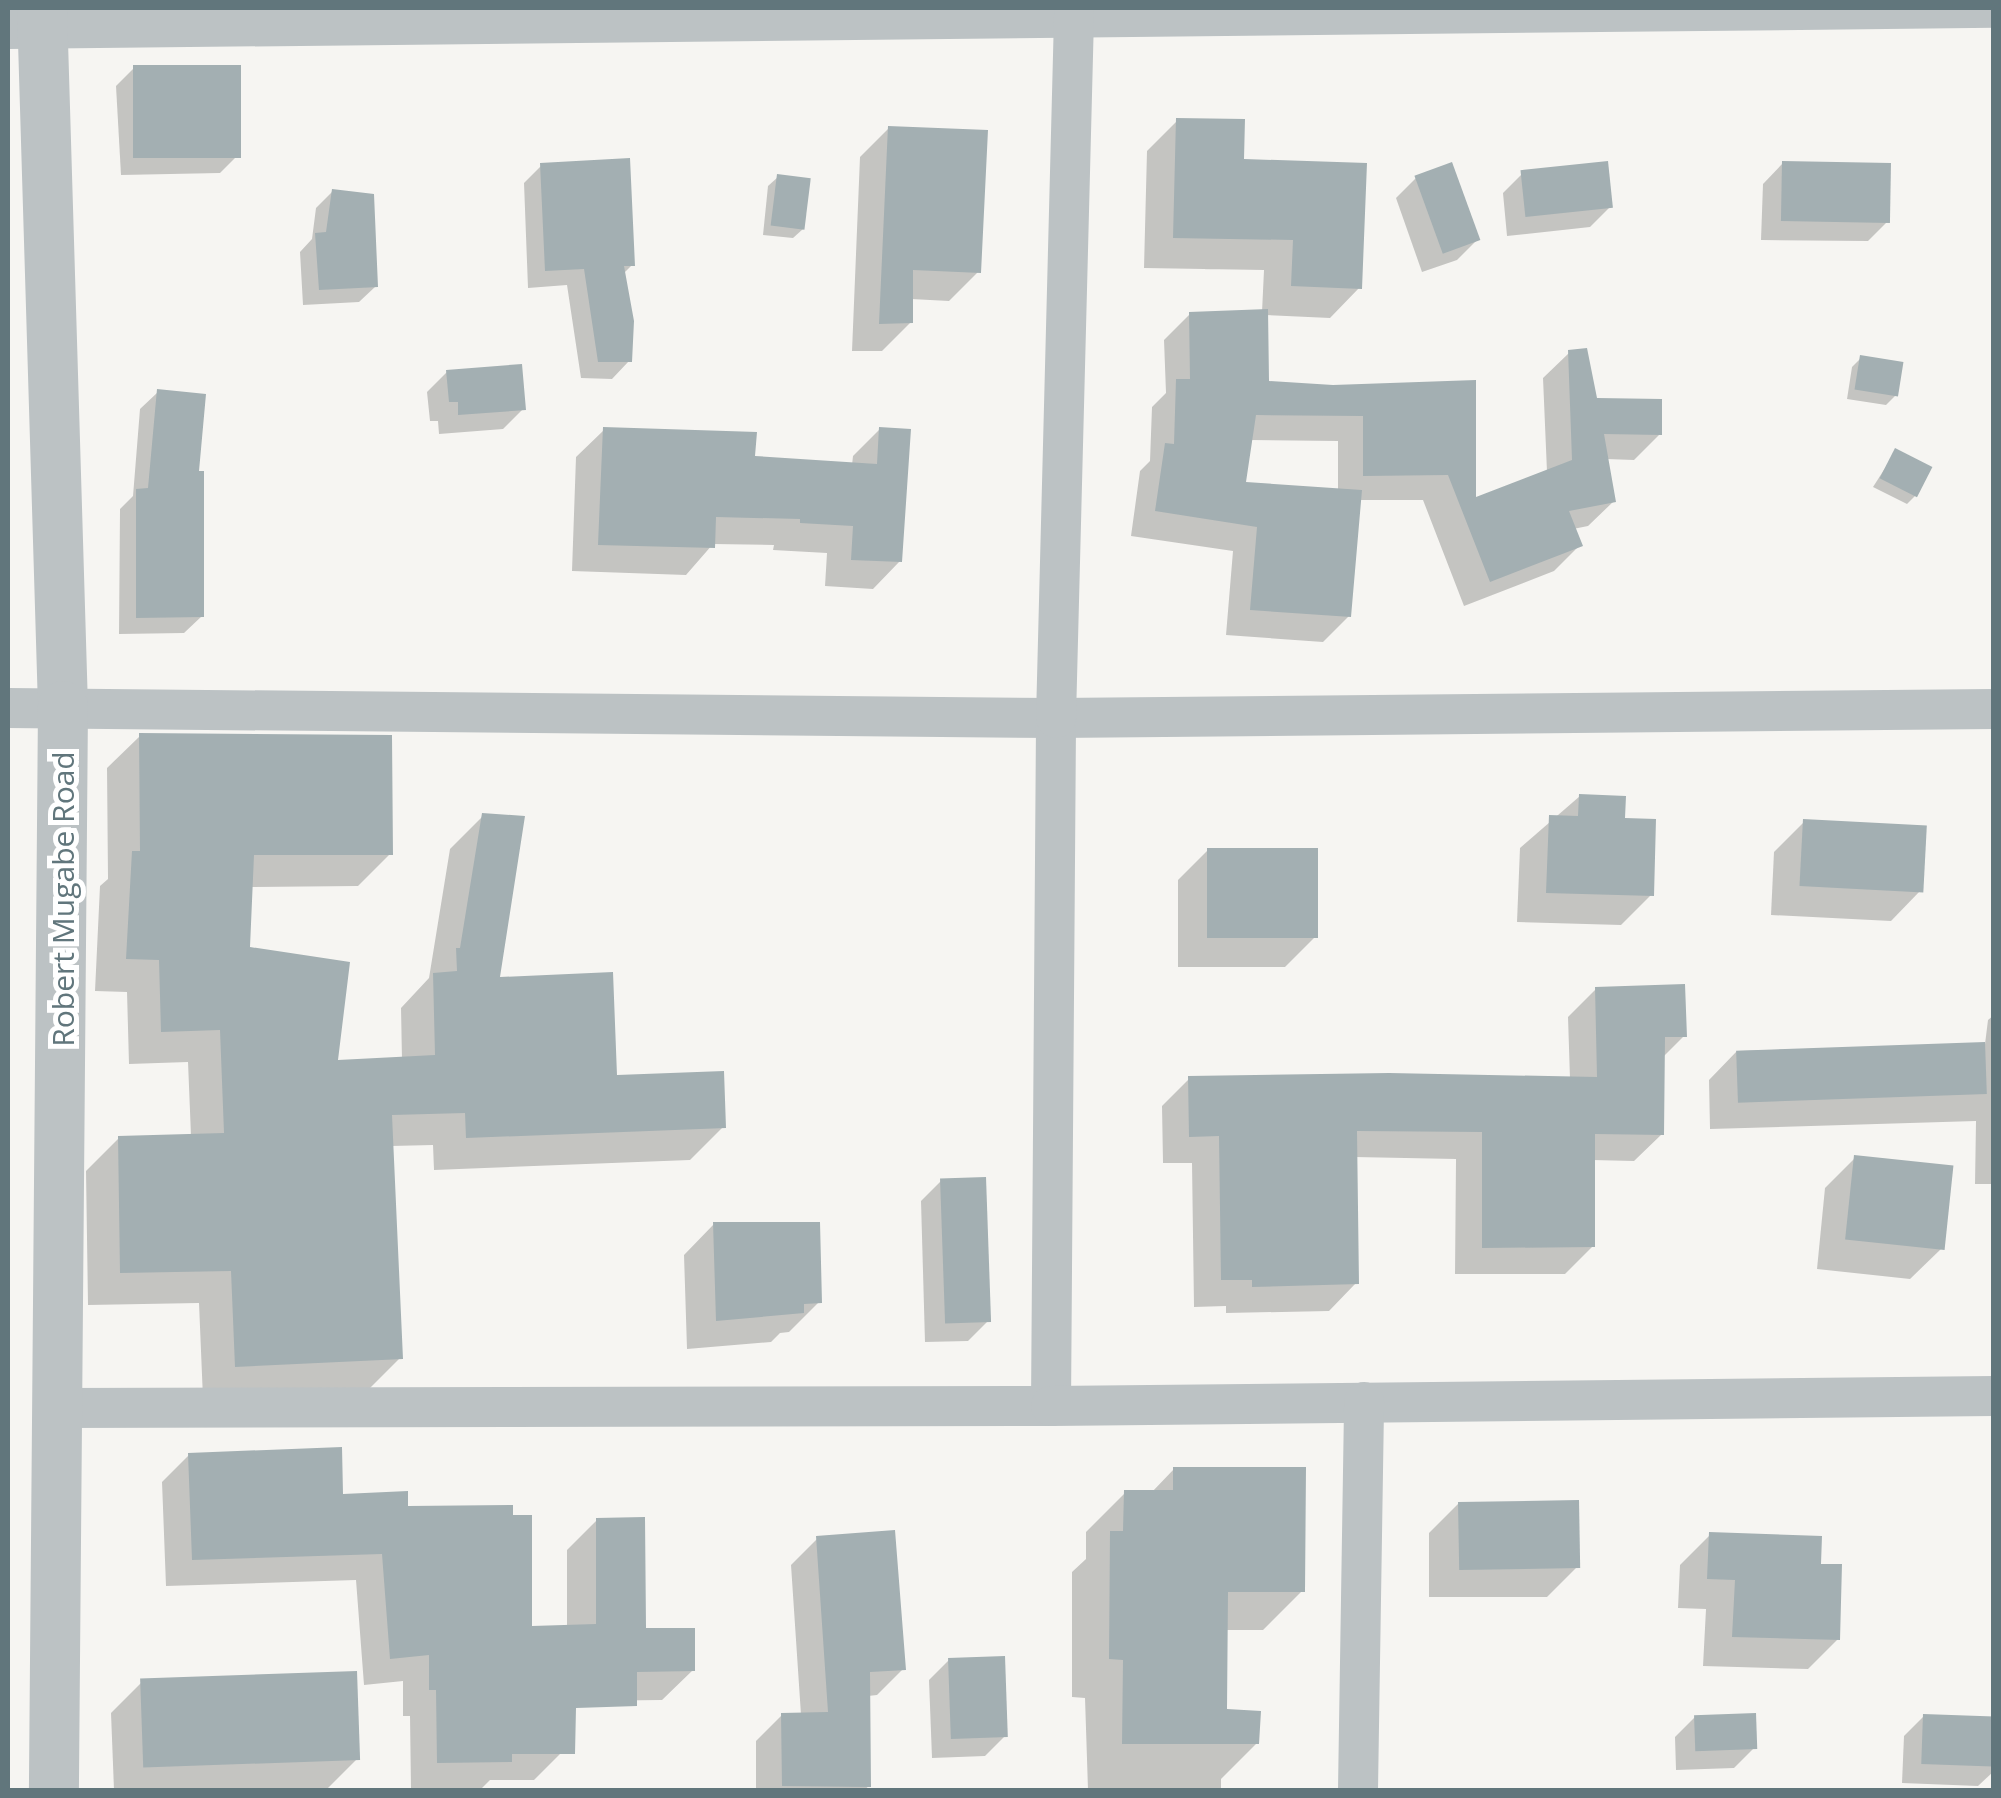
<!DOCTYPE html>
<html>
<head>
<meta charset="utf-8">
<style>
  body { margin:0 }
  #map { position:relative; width:2001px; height:1798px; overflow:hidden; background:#f6f5f2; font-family:"Open Sans",sans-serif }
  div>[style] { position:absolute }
  .shadow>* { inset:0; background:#0003 }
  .building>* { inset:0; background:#a3afb2; transform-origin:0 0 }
  .minor>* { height:40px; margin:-20px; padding:0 20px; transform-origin:20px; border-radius:20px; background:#bcc2c4 }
  .tertiary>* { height:50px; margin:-25px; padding:0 25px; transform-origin:25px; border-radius:25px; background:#bcc2c4 }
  span { translate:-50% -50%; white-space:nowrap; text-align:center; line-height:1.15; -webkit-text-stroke:10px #fff; paint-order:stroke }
  .street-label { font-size:30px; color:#61767c }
  .frame { position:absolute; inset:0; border:10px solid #61767c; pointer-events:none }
</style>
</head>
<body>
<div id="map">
  <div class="shadow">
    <i style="clip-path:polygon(134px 68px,238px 155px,220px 173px,121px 175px,116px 86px)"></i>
    <i style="clip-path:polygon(evenodd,1177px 121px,1242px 162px,1360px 287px,1330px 318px,1265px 315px,1267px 383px,1332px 388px,1473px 383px,1473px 501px,1547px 472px,1543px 378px,1569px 353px,1595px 401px,1660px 434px,1634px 460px,1606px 459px,1614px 501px,1588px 526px,1573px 529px,1580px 545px,1554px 571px,1464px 606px,1423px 500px,1359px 500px,1349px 616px,1323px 642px,1226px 635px,1233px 551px,1131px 536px,1140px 471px,1150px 461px,1152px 407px,1166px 393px,1164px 340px,1190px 314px,1262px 312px,1264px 270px,1144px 268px,1147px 151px,1177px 121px,1250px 440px,1338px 441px,1338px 490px,1243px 484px,1250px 440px)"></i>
    <i style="clip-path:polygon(889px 128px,978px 272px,949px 301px,911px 299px,911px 322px,882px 351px,852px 351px,860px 157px)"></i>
    <i style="clip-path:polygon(1783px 163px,1888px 221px,1868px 241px,1761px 240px,1763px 184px)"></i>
    <i style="clip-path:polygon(541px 166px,632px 265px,623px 274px,629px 361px,612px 379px,581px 378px,567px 285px,528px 288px,524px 183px)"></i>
    <i style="clip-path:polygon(1523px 173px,1610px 207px,1590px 227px,1507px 236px,1503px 193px)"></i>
    <i style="clip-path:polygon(778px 177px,803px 229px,793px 238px,763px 235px,768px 186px)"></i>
    <i style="clip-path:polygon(1416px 178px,1477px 240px,1457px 260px,1422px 272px,1396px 198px)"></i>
    <i style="clip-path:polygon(333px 191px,376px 286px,359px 302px,303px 305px,300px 252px,312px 239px,316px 208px)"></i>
    <i style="clip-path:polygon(1861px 358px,1896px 395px,1886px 405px,1847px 399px,1852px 367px)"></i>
    <i style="clip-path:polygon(447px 372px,523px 409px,503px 429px,439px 434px,438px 421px,430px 421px,427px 392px)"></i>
    <i style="clip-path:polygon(158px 392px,196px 474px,202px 616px,184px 633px,119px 634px,120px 509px,133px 496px,140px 409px)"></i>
    <i style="clip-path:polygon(880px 429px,900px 561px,873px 589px,825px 586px,827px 553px,773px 550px,774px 545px,713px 544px,686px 575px,572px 571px,576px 457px,604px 430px,753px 458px,852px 465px,853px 456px)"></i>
    <i style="clip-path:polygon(1896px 451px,1916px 495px,1907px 504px,1873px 487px)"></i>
    <i style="clip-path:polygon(140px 736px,390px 854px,358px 886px,250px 887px,247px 949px,335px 1063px,402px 1060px,401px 1008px,429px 978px,450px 849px,483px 816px,497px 979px,614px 1078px,723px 1127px,690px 1160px,434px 1170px,433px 1145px,391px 1146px,400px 1358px,367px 1391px,203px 1399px,199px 1303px,88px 1305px,86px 1171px,119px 1138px,191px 1136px,188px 1062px,129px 1064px,127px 992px,95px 991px,100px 886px,108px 879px,107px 768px)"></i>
    <i style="clip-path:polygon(1580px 796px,1623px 820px,1651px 895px,1621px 925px,1517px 922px,1520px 848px)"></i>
    <i style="clip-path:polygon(1804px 822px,1921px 890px,1891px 921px,1771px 915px,1774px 852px)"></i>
    <i style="clip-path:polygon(1208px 850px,1315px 937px,1285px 967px,1178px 967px,1178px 880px)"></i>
    <i style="clip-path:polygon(1596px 989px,1684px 1036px,1663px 1057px,1662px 1134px,1634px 1161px,1592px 1160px,1593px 1246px,1565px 1274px,1455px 1274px,1456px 1159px,1354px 1157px,1356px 1283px,1329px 1311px,1226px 1313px,1226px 1306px,1194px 1307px,1192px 1163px,1163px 1163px,1162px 1106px,1189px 1079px,1570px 1079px,1568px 1017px)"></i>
    <i style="clip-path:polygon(1994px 1015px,1994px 1184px,1975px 1184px,1976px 1121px,1710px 1129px,1709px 1080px,1737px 1051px,1985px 1044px,1988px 1020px)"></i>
    <i style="clip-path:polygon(1855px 1158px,1941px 1249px,1910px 1279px,1817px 1269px,1825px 1188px)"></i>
    <i style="clip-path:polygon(941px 1181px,988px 1321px,968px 1341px,925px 1342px,921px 1201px)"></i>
    <i style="clip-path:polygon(714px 1224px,819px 1302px,789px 1332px,780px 1333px,771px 1342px,687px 1349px,684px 1255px)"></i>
    <i style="clip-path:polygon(189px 1455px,341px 1496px,405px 1508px,529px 1629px,567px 1627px,567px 1550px,597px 1520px,643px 1631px,693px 1670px,662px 1700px,578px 1701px,561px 1753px,534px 1780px,490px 1780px,482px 1788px,411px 1789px,410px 1716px,403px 1716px,403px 1681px,364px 1685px,356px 1580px,166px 1586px,162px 1482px)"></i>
    <i style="clip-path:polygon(1174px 1469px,1302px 1591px,1263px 1630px,1225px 1630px,1224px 1711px,1257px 1743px,1221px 1779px,1221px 1790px,1088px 1790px,1085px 1698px,1072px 1697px,1072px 1572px,1086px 1559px,1086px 1532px,1125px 1493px,1151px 1493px)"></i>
    <i style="clip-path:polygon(1459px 1503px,1577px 1567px,1547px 1597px,1429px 1597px,1429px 1533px)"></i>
    <i style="clip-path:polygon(1710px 1535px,1818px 1566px,1838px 1639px,1808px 1669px,1703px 1666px,1706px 1609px,1678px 1608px,1680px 1565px)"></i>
    <i style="clip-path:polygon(817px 1539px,903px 1669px,877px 1695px,868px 1696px,869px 1786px,864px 1790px,756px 1790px,756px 1741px,782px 1715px,801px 1715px,791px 1565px)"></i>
    <i style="clip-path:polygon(949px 1660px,1005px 1736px,985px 1756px,932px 1758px,929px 1680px)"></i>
    <i style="clip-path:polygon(141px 1683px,357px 1759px,327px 1789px,114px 1790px,111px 1713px)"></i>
    <i style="clip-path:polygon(1924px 1716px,1994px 1719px,1994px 1771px,1978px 1786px,1902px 1783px,1904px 1736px)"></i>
    <i style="clip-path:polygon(1695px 1717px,1754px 1748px,1734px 1768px,1676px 1770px,1675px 1737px)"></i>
  </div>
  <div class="building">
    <i style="left:133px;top:65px;width:108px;height:93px"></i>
    <i style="clip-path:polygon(1176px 118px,1245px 119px,1244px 159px,1367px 163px,1362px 289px,1291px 286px,1293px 240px,1173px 238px)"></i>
    <i style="clip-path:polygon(888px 126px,988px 130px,981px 273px,913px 270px,913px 323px,879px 324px)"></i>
    <i style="clip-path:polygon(630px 158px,635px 266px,624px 266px,634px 321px,632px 362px,598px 362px,584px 269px,545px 271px,540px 163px)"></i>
    <i style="left:1608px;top:161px;width:47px;height:88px;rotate:84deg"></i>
    <i style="left:1782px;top:161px;width:109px;height:60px;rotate:1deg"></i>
    <i style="left:1452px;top:162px;width:83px;height:40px;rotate:70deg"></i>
    <i style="left:777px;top:174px;width:34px;height:52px;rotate:7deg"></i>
    <i style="clip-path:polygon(332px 189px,374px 194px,378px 287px,319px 290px,315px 233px,326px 232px)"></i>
    <i style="clip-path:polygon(1268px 309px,1269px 381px,1333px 385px,1476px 380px,1476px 497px,1572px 460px,1568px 350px,1587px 348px,1597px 398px,1662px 399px,1662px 435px,1604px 434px,1616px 502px,1569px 511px,1583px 546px,1490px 582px,1448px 475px,1363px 476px,1363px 416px,1256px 415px,1246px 482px,1362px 490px,1351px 617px,1250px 610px,1257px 527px,1155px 511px,1165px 443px,1174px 444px,1176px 379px,1190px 379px,1189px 312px)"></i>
    <i style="left:1860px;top:355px;width:44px;height:35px;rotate:9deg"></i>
    <i style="clip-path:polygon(522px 364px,526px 410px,458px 415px,458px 402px,449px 402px,446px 370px)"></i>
    <i style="clip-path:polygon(157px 389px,206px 394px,199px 471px,204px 471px,204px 617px,136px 618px,136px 489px,148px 488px)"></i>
    <i style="clip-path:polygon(603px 427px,757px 432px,755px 456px,877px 464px,879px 427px,911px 429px,902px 562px,851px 560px,853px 526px,800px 523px,800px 519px,716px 517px,715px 548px,598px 545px)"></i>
    <i style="left:1895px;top:448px;width:42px;height:34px;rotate:27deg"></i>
    <i style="clip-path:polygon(139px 733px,392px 735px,393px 855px,254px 855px,250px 947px,350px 962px,338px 1060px,435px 1055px,433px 973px,457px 971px,456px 948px,460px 948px,482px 813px,525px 816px,500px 977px,613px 972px,617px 1075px,724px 1071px,726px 1128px,466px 1138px,465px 1113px,392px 1115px,403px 1359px,235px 1367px,231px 1271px,120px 1273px,118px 1136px,224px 1133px,220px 1030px,161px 1032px,159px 960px,126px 959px,132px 851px,140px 851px)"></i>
    <i style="clip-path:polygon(1579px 794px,1626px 796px,1625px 818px,1656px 819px,1654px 896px,1546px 893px,1549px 815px,1578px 816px)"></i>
    <i style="left:1803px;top:819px;width:124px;height:67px;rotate:3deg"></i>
    <i style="left:1207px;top:848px;width:111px;height:90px"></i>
    <i style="clip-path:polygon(1685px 984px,1687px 1037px,1665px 1037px,1664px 1135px,1595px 1134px,1595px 1247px,1482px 1248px,1482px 1132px,1357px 1131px,1359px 1284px,1252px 1287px,1252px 1280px,1221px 1280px,1219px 1136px,1189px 1137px,1188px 1076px,1389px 1073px,1597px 1077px,1595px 987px)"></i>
    <i style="left:1985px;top:1042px;width:52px;height:249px;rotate:88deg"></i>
    <i style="left:1854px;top:1155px;width:100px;height:85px;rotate:6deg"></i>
    <i style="left:986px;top:1177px;width:145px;height:46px;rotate:88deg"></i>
    <i style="clip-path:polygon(713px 1222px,820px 1222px,822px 1303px,804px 1304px,804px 1313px,716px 1321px)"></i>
    <i style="clip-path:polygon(342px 1447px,343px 1494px,408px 1491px,408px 1506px,513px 1505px,513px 1515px,532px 1515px,532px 1626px,596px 1624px,596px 1518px,645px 1517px,646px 1628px,695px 1628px,695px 1671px,637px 1672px,637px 1706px,576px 1708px,575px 1754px,512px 1754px,512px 1762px,437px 1763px,436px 1690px,429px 1690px,429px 1655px,390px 1659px,382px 1554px,192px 1560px,188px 1453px)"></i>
    <i style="clip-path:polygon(1173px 1467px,1306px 1467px,1305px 1592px,1228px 1592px,1227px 1709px,1261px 1711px,1259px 1744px,1122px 1744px,1123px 1660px,1109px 1659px,1110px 1531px,1123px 1531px,1124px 1490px,1173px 1490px)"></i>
    <i style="left:1579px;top:1500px;width:68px;height:121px;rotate:89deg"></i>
    <i style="clip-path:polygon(895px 1530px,906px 1670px,870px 1672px,871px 1787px,782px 1786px,781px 1713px,828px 1712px,816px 1536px)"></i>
    <i style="clip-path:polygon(1709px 1532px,1822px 1536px,1821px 1564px,1842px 1564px,1840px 1640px,1732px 1637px,1735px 1580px,1707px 1579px)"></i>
    <i style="left:1005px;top:1656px;width:81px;height:57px;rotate:88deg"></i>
    <i style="left:357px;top:1671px;width:89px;height:217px;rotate:88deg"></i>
    <i style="left:1756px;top:1713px;width:36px;height:62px;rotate:88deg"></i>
    <i style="left:1923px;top:1714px;width:71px;height:50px;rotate:2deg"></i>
  </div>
  <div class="minor">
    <i style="left:8px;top:29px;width:1986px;rotate:-0.61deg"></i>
    <i style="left:8px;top:708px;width:1048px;rotate:0.55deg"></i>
    <i style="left:1056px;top:718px;width:938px;rotate:-0.55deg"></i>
    <i style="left:1051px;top:1406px;width:688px;rotate:-89.58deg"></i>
    <i style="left:1056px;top:718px;width:703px;rotate:-88.53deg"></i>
    <i style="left:60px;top:1408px;width:991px;rotate:-0.12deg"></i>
    <i style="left:1051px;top:1406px;width:943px;rotate:-0.61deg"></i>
    <i style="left:1358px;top:1790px;width:388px;rotate:-89.1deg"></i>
  </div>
  <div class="tertiary">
    <i style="left:42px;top:8px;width:698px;rotate:88.28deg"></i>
    <i style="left:63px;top:706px;width:1084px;rotate:90.48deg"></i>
  </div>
  <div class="street-label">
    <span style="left:63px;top:899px;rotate:-90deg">Robert Mugabe Road</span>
  </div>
  <div class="frame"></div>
</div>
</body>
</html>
